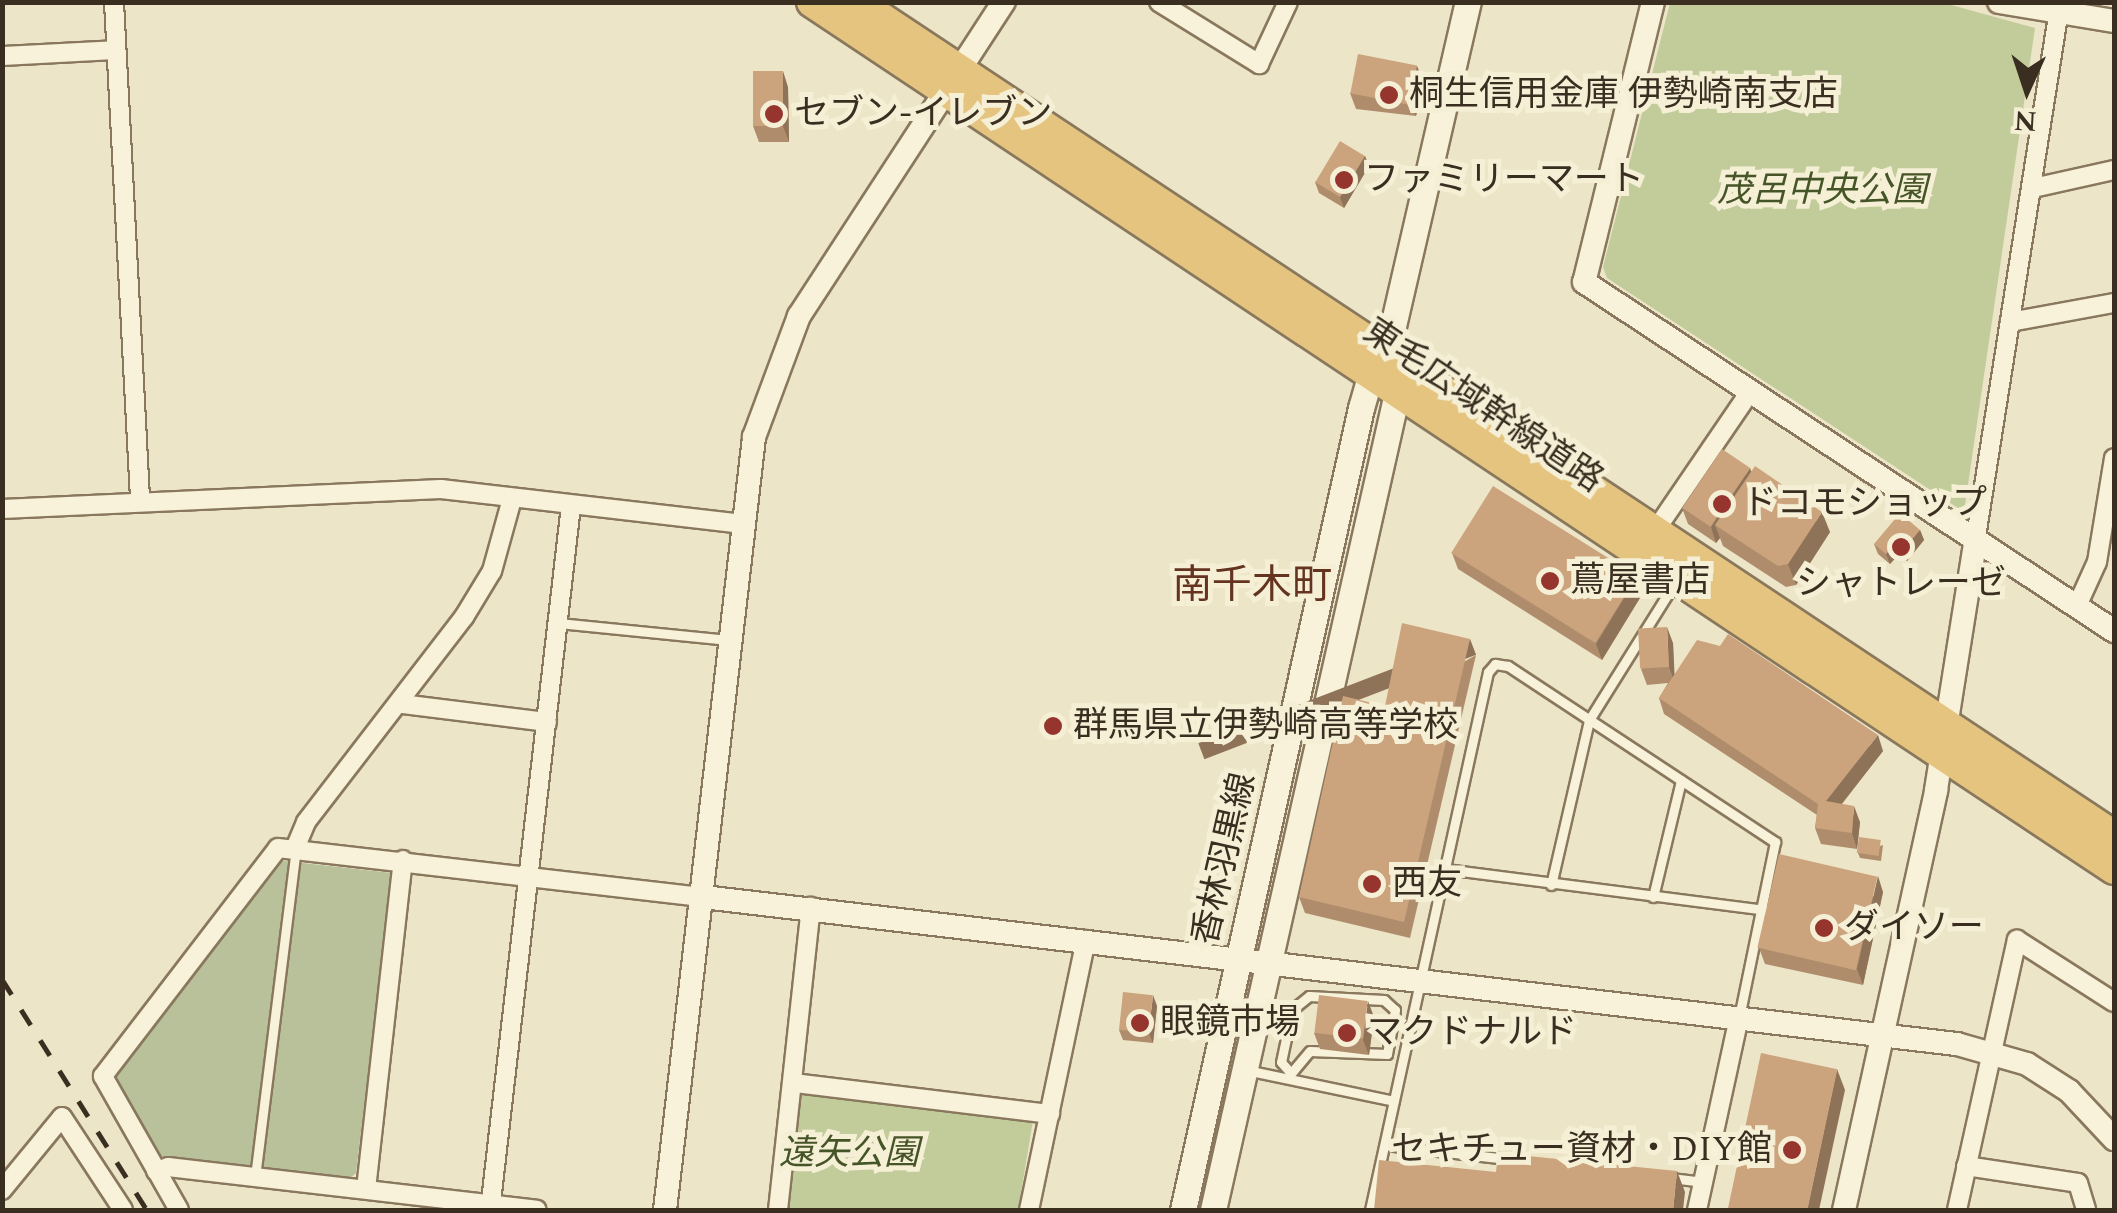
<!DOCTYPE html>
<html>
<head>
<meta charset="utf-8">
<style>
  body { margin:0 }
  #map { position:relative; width:2117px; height:1213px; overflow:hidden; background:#ede5c7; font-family:Spectral,"Noto Sans JP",serif }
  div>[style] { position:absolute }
  .green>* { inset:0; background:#c2cc9b }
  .cemetery>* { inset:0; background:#b9c19a }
  .roads { filter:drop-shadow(2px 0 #89785d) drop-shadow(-2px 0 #89785d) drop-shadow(0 2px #89785d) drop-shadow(0 -2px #89785d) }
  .service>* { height:9px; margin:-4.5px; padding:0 4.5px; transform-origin:4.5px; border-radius:4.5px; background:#f8f2da }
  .minor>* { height:18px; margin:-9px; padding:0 9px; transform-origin:9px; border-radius:9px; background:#f8f2da }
  .tertiary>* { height:22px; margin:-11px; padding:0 11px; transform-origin:11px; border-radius:11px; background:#f8f2da }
  .secondary>* { height:25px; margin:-12.5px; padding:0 12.5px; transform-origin:12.5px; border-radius:12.5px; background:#f8f2da }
  .trunk>* { height:30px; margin:-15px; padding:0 15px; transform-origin:15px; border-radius:15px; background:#e4c47e }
  .rail>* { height:5px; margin-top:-2.5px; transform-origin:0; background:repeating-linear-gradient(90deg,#3a2e20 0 18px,transparent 0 36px) }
  .wall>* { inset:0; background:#af8d6c }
  .shaded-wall>* { inset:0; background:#8e7358; transform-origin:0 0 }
  .building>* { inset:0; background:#cba47e; transform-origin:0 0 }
  .dots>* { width:28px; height:28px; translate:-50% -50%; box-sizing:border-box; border:5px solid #f5efd6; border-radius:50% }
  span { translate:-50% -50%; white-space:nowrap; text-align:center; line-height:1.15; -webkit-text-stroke:10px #f5efd6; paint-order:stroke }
  .poi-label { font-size:35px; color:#3a2e20 }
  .left { translate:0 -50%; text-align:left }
  .right { translate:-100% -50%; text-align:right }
  .park-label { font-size:35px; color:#465527; font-style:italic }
  .street-label { font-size:35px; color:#3a2e20 }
  .quarter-label { font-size:40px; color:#653420 }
  .frame { position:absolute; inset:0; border:5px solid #3a2e20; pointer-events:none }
  .north { position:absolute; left:1977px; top:40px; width:100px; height:100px; -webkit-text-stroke:8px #f5efd6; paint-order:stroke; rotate:183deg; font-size:28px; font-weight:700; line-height:40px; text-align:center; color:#3a2e20 }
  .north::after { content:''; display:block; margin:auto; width:35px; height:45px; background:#3a2e20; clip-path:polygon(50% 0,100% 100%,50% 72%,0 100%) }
</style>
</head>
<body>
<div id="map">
  <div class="green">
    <i style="clip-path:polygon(1670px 3px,1944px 3px,2035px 28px,1964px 512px,1607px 278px,1603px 267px)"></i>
    <i style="clip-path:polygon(805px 1092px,1033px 1121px,1018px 1210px,785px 1210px,797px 1096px)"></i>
  </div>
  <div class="cemetery">
    <i style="clip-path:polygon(276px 860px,392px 873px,356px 1173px,349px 1179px,154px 1155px,111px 1077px)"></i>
  </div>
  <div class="roads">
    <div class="service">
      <i style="left:558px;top:623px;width:172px;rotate:5.7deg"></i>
      <i style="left:1446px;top:869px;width:321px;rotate:7.3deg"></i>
      <i style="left:1551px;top:885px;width:169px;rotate:-77deg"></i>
      <i style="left:1589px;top:720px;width:164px;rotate:-58deg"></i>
      <i style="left:1653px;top:897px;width:120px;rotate:-76.5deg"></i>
      <i style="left:1246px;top:1070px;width:151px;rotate:11.8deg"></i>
      <i style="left:1287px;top:1078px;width:35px;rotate:-50deg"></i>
      <i style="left:1310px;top:1051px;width:77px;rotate:2.2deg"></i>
      <i style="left:1387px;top:1054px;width:45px;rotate:-79.7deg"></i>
      <i style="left:1395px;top:1010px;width:15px;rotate:-138deg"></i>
      <i style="left:1384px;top:1000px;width:75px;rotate:-176.9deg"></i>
      <i style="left:1309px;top:996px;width:22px;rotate:141deg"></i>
      <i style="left:1292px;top:1010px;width:53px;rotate:101.9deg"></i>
      <i style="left:1281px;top:1062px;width:12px;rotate:48deg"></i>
      <i style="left:1385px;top:1145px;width:123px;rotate:6.5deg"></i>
      <i style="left:255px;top:1177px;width:333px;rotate:-82.9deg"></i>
      <i style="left:1671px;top:1178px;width:33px;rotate:7deg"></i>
      <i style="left:1370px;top:1210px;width:551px;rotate:-77.63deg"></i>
      <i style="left:1488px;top:672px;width:11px;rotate:-49deg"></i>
      <i style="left:1495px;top:664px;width:13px;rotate:9deg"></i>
      <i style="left:1508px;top:666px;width:320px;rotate:33.4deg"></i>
      <i style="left:1775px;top:842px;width:179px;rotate:101.6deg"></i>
    </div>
    <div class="minor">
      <i style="left:114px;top:2px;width:500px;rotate:87deg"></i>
      <i style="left:1159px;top:2px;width:118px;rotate:31.8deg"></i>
      <i style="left:1259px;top:64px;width:68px;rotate:-64.9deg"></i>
      <i style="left:2px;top:56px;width:113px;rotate:-3deg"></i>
      <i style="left:2033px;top:188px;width:83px;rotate:-12.5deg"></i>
      <i style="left:2010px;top:322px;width:106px;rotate:-10.4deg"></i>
      <i style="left:2px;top:509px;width:439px;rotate:-2.6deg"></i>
      <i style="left:441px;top:489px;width:304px;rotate:6.6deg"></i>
      <i style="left:1655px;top:531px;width:167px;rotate:-55.7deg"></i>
      <i style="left:1975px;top:543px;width:533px;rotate:-81.05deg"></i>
      <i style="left:2077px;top:606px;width:48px;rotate:-65.6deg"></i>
      <i style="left:2097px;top:562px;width:105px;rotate:-80.7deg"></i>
      <i style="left:402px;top:704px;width:146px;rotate:7.1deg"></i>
      <i style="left:296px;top:846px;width:26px;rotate:-67deg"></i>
      <i style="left:306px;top:822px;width:259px;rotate:-52.4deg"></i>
      <i style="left:464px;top:617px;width:54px;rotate:-58.7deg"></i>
      <i style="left:492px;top:571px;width:75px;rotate:-74.5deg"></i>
      <i style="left:794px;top:1083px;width:258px;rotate:6.9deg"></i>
      <i style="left:1966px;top:1166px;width:113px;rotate:8.6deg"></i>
      <i style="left:2078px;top:1183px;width:28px;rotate:73deg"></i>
      <i style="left:156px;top:1171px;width:13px;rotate:-18deg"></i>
      <i style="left:168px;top:1167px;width:371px;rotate:6.6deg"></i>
      <i style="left:366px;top:1189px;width:331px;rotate:-83.6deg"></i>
      <i style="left:2px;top:1190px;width:94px;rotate:-50.6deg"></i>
      <i style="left:62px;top:1117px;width:111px;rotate:56.7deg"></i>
      <i style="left:179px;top:1210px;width:154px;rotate:-119.6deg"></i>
      <i style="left:103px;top:1076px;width:287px;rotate:-52.5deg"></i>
      <i style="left:278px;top:848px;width:428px;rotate:6.6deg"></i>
      <i style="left:490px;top:1210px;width:709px;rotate:-83.44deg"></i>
      <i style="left:778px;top:1210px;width:305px;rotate:-83.8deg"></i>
      <i style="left:1029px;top:1210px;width:276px;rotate:-78.1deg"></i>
      <i style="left:1697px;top:1210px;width:198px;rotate:-77.7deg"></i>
      <i style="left:1957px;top:1210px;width:277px;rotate:-77.5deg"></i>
      <i style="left:2017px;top:940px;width:115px;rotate:32.6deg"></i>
    </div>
    <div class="tertiary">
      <i style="left:1653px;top:2px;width:288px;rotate:103.8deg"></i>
      <i style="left:1584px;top:282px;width:635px;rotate:33.36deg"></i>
      <i style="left:1999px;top:2px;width:117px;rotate:9.4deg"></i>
      <i style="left:703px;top:897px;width:1263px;rotate:6.69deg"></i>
      <i style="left:1957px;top:1044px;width:73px;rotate:15.9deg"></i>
      <i style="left:2027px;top:1064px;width:50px;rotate:32.7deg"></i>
      <i style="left:2069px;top:1091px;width:66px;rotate:46.8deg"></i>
      <i style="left:665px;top:1210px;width:778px;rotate:-83.43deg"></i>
      <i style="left:754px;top:437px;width:129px;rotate:-69.6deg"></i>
      <i style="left:799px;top:316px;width:375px;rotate:-56.9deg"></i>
      <i style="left:1844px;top:1210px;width:430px;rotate:-77.6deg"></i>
      <i style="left:1936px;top:790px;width:250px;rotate:-81deg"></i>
    </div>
    <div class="secondary">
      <i style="left:1183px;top:1210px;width:822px;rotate:-77.49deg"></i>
      <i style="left:1361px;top:408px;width:35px;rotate:-74deg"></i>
      <i style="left:1371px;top:374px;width:18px;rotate:-47deg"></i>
      <i style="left:1213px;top:1210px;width:837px;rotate:-77.31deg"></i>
      <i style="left:1397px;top:393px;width:40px;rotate:-102deg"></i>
      <i style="left:1389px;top:354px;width:28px;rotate:-82deg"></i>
      <i style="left:1393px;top:326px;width:333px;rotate:-77deg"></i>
    </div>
    <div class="trunk">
      <i style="left:812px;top:2px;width:1564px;rotate:33.66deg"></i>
      <i style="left:857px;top:2px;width:1509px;rotate:33.56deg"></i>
    </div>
  </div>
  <div class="rail">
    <i style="left:2px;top:979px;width:273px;rotate:57.9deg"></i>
  </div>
  <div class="wall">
    <i style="clip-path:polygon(1417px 66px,1423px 82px,1416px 116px,1356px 109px,1350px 93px)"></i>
    <i style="clip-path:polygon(788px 87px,789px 142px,759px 142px,753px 126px)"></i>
    <i style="clip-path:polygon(1365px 156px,1369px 166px,1344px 208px,1319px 193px,1315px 182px)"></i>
    <i style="clip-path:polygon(1752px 471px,1830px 532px,1796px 585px,1786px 587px,1723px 546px,1720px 538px,1716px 543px,1688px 524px,1682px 508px)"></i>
    <i style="clip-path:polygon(1920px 530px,1924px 540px,1907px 561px,1899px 554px,1890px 564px,1878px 554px,1874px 544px)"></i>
    <i style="clip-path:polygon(1452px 553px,1643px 593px,1602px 660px,1458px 569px)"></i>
    <i style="clip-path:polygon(1673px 643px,1674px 674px,1883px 751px,1842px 804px,1860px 822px,1857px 849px,1821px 844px,1815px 828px,1817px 815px,1664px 714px,1659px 698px,1668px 683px,1647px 685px,1641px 669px)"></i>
    <i style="clip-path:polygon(1476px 655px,1410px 938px,1305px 913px,1299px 897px,1385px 706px)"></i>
    <i style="clip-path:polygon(1883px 845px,1881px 861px,1860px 858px,1858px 853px)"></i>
    <i style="clip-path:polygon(1883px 892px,1863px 985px,1765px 964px,1759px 948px)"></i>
    <i style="clip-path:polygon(1157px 1006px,1153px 1043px,1123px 1040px,1119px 1030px)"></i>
    <i style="clip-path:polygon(1374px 1017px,1369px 1055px,1320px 1049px,1314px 1033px)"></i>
  </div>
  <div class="shaded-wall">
    <i style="clip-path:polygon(1417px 66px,1423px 82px,1416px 116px,1410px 100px)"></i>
    <i style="clip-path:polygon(783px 71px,788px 87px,789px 142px,783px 126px)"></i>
    <i style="clip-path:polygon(1365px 156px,1369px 166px,1344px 208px,1340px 197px)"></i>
    <i style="clip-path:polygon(1750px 468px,1756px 484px,1715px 525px,1720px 538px,1716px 543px,1711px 527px)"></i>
    <i style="clip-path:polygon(1822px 512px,1830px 532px,1796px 585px,1788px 564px)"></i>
    <i style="clip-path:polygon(1920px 530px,1924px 540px,1907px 561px,1903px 550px)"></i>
    <i style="clip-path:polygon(1895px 544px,1899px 554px,1890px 564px,1886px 554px)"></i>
    <i style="clip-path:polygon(1637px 577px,1643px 593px,1602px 660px,1596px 644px)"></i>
    <i style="clip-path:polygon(1667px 627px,1673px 643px,1675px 683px,1669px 667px)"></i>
    <i style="left:1470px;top:639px;width:17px;height:291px;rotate:69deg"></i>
    <i style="clip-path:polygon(1878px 735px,1883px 751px,1832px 816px,1826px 801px)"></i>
    <i style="clip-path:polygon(1854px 806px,1860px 822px,1857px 849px,1852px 833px)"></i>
    <i style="clip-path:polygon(1878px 876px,1883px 892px,1863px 985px,1857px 969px)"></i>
    <i style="clip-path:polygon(1153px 995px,1157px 1006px,1153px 1043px,1149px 1033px)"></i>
    <i style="clip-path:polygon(1368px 1001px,1374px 1017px,1369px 1055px,1363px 1040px)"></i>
    <i style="clip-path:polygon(1837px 1069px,1845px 1090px,1819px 1210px,1807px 1210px)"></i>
    <i style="clip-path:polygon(1677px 1171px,1685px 1192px,1683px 1210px,1673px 1210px)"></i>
  </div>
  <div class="building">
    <i style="left:1358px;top:54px;width:60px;height:40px;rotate:11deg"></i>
    <i style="left:753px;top:71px;width:30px;height:55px"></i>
    <i style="left:1340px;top:141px;width:29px;height:48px;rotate:31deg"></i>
    <i style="left:1722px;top:449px;width:34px;height:71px;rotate:34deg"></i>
    <i style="clip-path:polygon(1755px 466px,1822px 512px,1788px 564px,1778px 566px,1715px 525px)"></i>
    <i style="left:1493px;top:486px;width:170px;height:79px;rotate:32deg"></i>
    <i style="clip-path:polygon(1900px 513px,1920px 530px,1903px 550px,1895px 544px,1886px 554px,1874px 544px)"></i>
    <i style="clip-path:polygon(1402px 623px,1470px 639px,1404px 922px,1299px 897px,1343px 696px,1385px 706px)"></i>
    <i style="left:1667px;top:627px;width:40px;height:29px;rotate:87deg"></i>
    <i style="clip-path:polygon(1728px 634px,1878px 735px,1826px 801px,1854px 806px,1852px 833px,1815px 828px,1818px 804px,1659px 698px,1697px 640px,1720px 646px)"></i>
    <i style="left:1859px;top:837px;width:22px;height:16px;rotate:8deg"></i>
    <i style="left:1779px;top:854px;width:101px;height:96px;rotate:13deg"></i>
    <i style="left:1123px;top:992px;width:30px;height:38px;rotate:6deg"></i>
    <i style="left:1319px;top:995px;width:49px;height:38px;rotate:7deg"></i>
    <i style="left:1761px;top:1053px;width:78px;height:161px;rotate:12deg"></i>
    <i style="clip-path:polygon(1498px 1153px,1677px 1171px,1673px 1210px,1374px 1210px,1379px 1160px,1496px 1172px)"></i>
  </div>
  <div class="dots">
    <i style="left:1389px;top:95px;background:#96352e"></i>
    <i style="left:774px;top:114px;background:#96352e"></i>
    <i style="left:1344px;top:180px;background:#96352e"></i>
    <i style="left:1722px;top:504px;background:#96352e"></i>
    <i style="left:1901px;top:547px;background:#96352e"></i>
    <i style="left:1550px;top:581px;background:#96352e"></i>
    <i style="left:1053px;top:726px;background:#96352e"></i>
    <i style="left:1372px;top:884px;background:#96352e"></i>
    <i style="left:1824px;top:928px;background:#96352e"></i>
    <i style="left:1140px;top:1023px;background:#96352e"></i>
    <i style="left:1347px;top:1033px;background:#96352e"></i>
    <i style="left:1792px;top:1150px;background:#96352e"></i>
  </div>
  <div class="poi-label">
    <span class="left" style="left:1409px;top:95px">桐生信用金庫 伊勢崎南支店</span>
    <span class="left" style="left:794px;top:114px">セブン-イレブン</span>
    <span class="left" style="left:1364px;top:180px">ファミリーマート</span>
    <span class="left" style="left:1742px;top:504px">ドコモショップ</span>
    <span class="left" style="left:1570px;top:581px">蔦屋書店</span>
    <span style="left:1901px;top:584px">シャトレーゼ</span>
    <span class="left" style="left:1073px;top:726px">群馬県立伊勢崎高等学校</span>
    <span class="left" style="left:1392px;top:884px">西友</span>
    <span class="left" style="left:1844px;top:928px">ダイソー</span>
    <span class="left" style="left:1160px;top:1023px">眼鏡市場</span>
    <span class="left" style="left:1367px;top:1033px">マクドナルド</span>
    <span class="right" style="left:1772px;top:1150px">セキチュー資材・DIY館</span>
  </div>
  <div class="park-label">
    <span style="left:1822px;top:191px">茂呂中央公園</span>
    <span style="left:849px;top:1154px">遠矢公園</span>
  </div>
  <div class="street-label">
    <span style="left:1483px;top:406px;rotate:34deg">東毛広域幹線道路</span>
    <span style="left:1225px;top:859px;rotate:-77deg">香林羽黒線</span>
  </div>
  <div class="quarter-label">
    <span style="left:1252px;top:587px">南千木町</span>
  </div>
  <div class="frame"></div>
  <div class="north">N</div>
</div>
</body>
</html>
